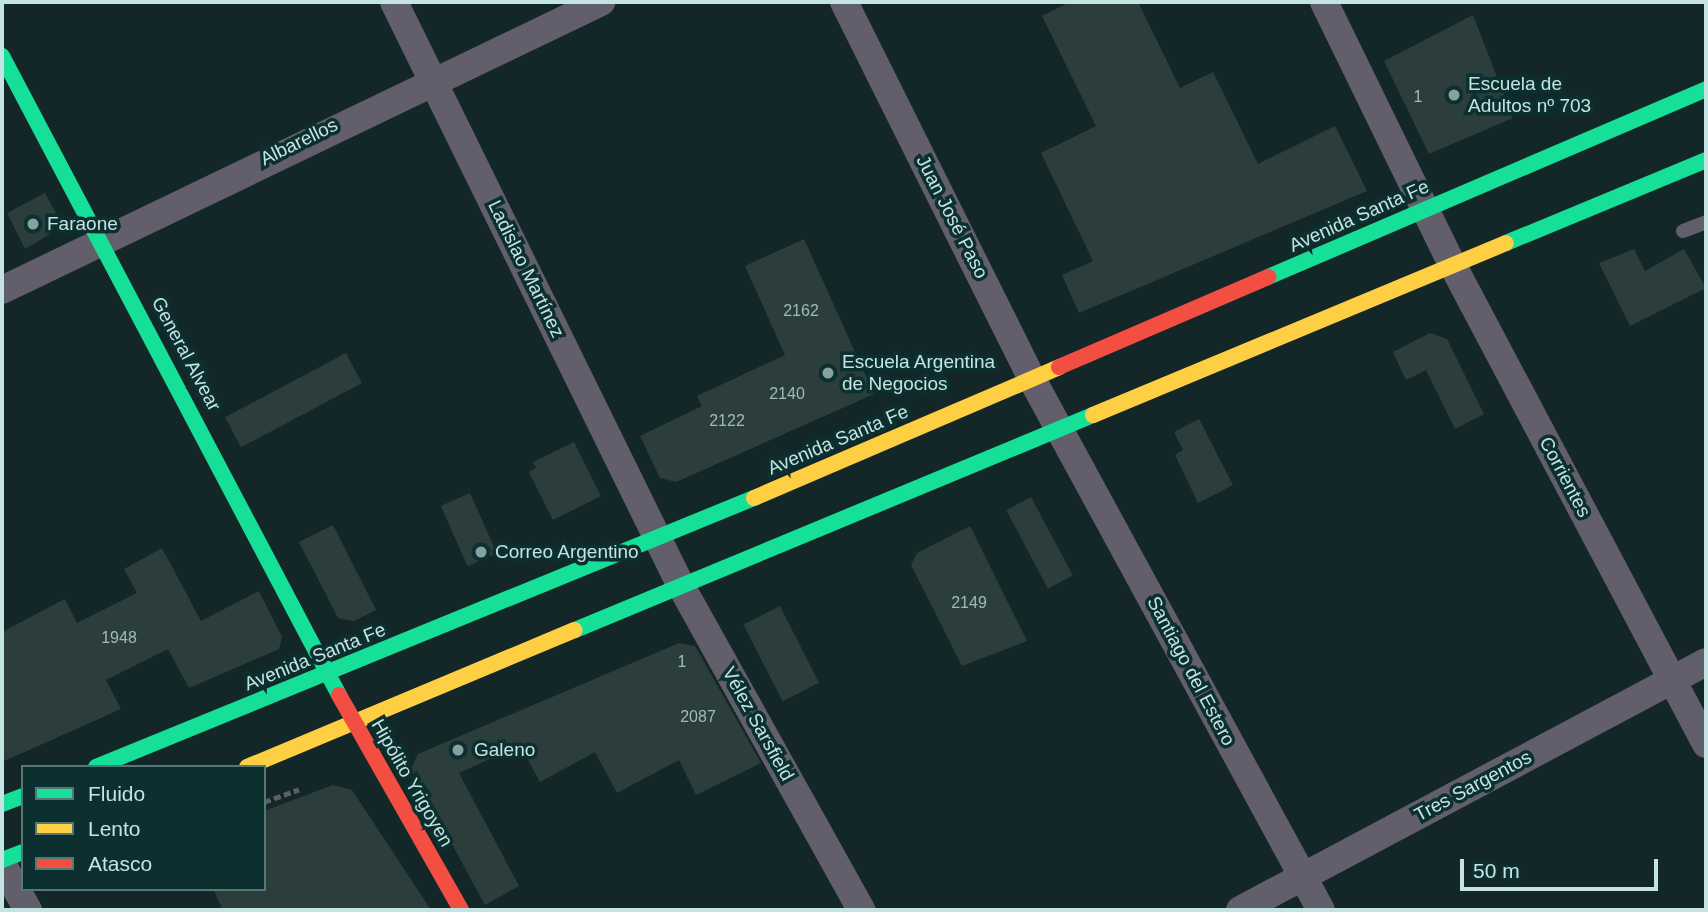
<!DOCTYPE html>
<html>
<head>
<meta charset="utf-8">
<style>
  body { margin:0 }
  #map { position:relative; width:1708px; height:912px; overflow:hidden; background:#142728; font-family:Helvetica,sans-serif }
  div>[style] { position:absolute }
  .building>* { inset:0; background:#2b3e3c; transform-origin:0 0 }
  .path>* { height:4.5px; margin-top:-2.25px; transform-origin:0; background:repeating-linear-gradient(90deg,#5d5e69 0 7px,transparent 0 10.5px) }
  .lane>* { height:14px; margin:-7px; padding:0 7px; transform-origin:7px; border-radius:7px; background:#635e6c }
  .street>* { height:28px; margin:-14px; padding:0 14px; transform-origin:14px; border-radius:14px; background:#635e6c }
  .fast>* { height:16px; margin:-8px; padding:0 8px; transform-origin:8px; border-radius:8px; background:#16e098 }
  .slow>* { height:16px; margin:-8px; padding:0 8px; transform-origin:8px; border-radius:8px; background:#ffcf43 }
  .jam>* { height:16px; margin:-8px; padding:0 8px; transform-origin:8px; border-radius:8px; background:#f24e42 }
  .dots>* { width:19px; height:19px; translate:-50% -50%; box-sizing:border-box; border:4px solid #0c2f30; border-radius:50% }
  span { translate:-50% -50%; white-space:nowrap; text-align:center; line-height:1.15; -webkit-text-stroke:7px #0c2f30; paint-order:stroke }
  .number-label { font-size:16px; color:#9ebab9 }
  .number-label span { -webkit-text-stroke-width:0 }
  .poi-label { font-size:19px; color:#c4e3e3 }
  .left { translate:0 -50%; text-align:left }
  .street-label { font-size:19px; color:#c4e3e3 }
  .frame { position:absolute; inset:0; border:4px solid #c4e3e3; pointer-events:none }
  .legend { position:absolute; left:21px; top:765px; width:245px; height:126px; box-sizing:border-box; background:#0c2f30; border:2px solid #567778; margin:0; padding:9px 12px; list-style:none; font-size:21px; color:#c4e3e3 }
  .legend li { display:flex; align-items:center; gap:14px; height:35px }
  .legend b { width:35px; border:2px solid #567778 }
  .scale { position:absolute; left:1460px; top:859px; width:198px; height:32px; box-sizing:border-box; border:4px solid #c4e3e3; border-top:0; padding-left:9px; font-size:21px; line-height:24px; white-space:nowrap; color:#c4e3e3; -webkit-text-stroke:5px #0c2f30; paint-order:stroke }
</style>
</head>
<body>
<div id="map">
  <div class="building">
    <i style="clip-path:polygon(1070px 2px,1138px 2px,1180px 88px,1213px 72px,1258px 164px,1335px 126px,1367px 191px,1079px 313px,1062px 275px,1093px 261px,1041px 153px,1096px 126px,1042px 16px)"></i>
    <i style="clip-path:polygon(1473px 15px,1513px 118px,1429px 154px,1384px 61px)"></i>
    <i style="clip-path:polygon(45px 193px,56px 213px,50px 234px,25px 249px,7px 213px)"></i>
    <i style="clip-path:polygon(804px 239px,874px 394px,676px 482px,660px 478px,640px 436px,702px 406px,697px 396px,785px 355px,745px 266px)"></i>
    <i style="clip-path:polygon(1634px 249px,1645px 271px,1684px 249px,1706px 288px,1630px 326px,1599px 263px)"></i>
    <i style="clip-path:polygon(1430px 333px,1447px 339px,1484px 414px,1455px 429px,1426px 370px,1406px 380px,1393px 352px)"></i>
    <i style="left:346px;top:353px;width:34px;height:137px;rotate:62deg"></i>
    <i style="clip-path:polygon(1199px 419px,1233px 485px,1198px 503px,1175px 455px,1183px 450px,1174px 432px)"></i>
    <i style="clip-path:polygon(574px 442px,601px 496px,553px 520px,529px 472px,536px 468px,533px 462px)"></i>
    <i style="left:470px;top:493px;width:66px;height:32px;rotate:66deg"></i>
    <i style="left:1031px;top:497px;width:89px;height:28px;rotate:62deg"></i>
    <i style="clip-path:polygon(333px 525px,376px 610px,354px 621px,338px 618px,299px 542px)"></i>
    <i style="clip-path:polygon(970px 526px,1027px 641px,962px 666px,911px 565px,917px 553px)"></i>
    <i style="clip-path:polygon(162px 548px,201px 621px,259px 591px,282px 637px,279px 649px,189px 688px,168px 649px,106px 680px,121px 709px,2px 762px,2px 632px,65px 599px,77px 623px,137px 593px,124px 569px)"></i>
    <i style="left:780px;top:606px;width:86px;height:41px;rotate:63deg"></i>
    <i style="clip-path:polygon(679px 643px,695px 646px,761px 763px,696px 795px,679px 760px,617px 793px,595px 752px,540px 782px,520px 745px,459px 773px,519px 886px,485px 905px,411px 769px,418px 754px)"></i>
    <i style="clip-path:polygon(333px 785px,352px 790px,431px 910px,223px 910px,213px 889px,264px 889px,264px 811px)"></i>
  </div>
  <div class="path">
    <i style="left:264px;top:802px;width:37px;rotate:-20deg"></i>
  </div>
  <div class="lane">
    <i style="left:1683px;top:231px;width:25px;rotate:-21deg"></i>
  </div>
  <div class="street">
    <i style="left:394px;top:2px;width:651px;rotate:63.83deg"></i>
    <i style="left:681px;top:586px;width:371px;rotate:60.9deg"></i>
    <i style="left:844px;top:2px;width:424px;rotate:63.5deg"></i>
    <i style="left:1033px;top:381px;width:602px;rotate:61.44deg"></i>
    <i style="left:1324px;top:2px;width:292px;rotate:64deg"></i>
    <i style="left:1452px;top:264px;width:543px;rotate:62.11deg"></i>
    <i style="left:2px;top:290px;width:665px;rotate:-25.68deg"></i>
    <i style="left:2px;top:864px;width:53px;rotate:60.5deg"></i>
    <i style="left:1240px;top:910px;width:528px;rotate:-28.02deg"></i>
  </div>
  <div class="fast">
    <i style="left:2px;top:56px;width:722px;rotate:62.19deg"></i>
    <i style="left:1506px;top:243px;width:217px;rotate:-22.5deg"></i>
    <i style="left:1268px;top:277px;width:477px;rotate:-23.2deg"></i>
    <i style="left:575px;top:630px;width:561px;rotate:-22.54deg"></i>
    <i style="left:96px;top:767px;width:711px;rotate:-22.24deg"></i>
    <i style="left:2px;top:804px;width:22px;rotate:-21deg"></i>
    <i style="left:2px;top:860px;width:22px;rotate:-21deg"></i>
  </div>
  <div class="slow">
    <i style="left:1093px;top:415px;width:447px;rotate:-22.6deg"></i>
    <i style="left:754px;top:498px;width:332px;rotate:-23.2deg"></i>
    <i style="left:247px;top:767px;width:355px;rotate:-22.7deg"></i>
  </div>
  <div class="jam">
    <i style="left:1059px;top:367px;width:228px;rotate:-23.3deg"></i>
    <i style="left:339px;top:695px;width:247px;rotate:60.4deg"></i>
  </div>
  <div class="dots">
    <i style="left:1454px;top:95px;background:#86a1a2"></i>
    <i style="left:33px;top:224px;background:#86a1a2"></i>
    <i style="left:828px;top:373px;background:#86a1a2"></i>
    <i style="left:481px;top:552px;background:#86a1a2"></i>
    <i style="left:458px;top:750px;background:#86a1a2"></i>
  </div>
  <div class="number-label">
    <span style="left:1418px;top:97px">1</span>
    <span style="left:801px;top:311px">2162</span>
    <span style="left:787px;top:394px">2140</span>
    <span style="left:727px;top:421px">2122</span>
    <span style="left:969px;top:603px">2149</span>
    <span style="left:119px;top:638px">1948</span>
    <span style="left:682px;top:662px">1</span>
    <span style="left:698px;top:717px">2087</span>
  </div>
  <div class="poi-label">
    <span class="left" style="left:1468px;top:95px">Escuela de<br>Adultos nº 703</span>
    <span class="left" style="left:47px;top:224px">Faraone</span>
    <span class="left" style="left:842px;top:373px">Escuela Argentina<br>de Negocios</span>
    <span class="left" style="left:495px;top:552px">Correo Argentino</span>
    <span class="left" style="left:474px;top:750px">Galeno</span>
  </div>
  <div class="street-label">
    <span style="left:299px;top:142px;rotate:-26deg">Albarellos</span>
    <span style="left:1359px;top:216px;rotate:-24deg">Avenida Santa Fe</span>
    <span style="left:952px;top:217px;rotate:63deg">Juan José Paso</span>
    <span style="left:526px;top:269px;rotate:64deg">Ladislao Martínez</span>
    <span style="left:186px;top:354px;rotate:62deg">General Alvear</span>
    <span style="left:838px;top:440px;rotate:-23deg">Avenida Santa Fe</span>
    <span style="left:1565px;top:477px;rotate:62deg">Corrientes</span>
    <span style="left:315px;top:657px;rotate:-22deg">Avenida Santa Fe</span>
    <span style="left:1191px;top:671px;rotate:62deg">Santiago del Estero</span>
    <span style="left:758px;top:724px;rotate:61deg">Vélez Sarsfield</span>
    <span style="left:412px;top:783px;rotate:60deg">Hipólito Yrigoyen</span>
    <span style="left:1473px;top:786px;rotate:-28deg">Tres Sargentos</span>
  </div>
  <div class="frame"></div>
  <ul class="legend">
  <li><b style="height:9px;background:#16e098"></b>Fluido</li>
  <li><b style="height:9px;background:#ffcf43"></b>Lento</li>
  <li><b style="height:9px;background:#f24e42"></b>Atasco</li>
  </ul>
  <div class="scale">50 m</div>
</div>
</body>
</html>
